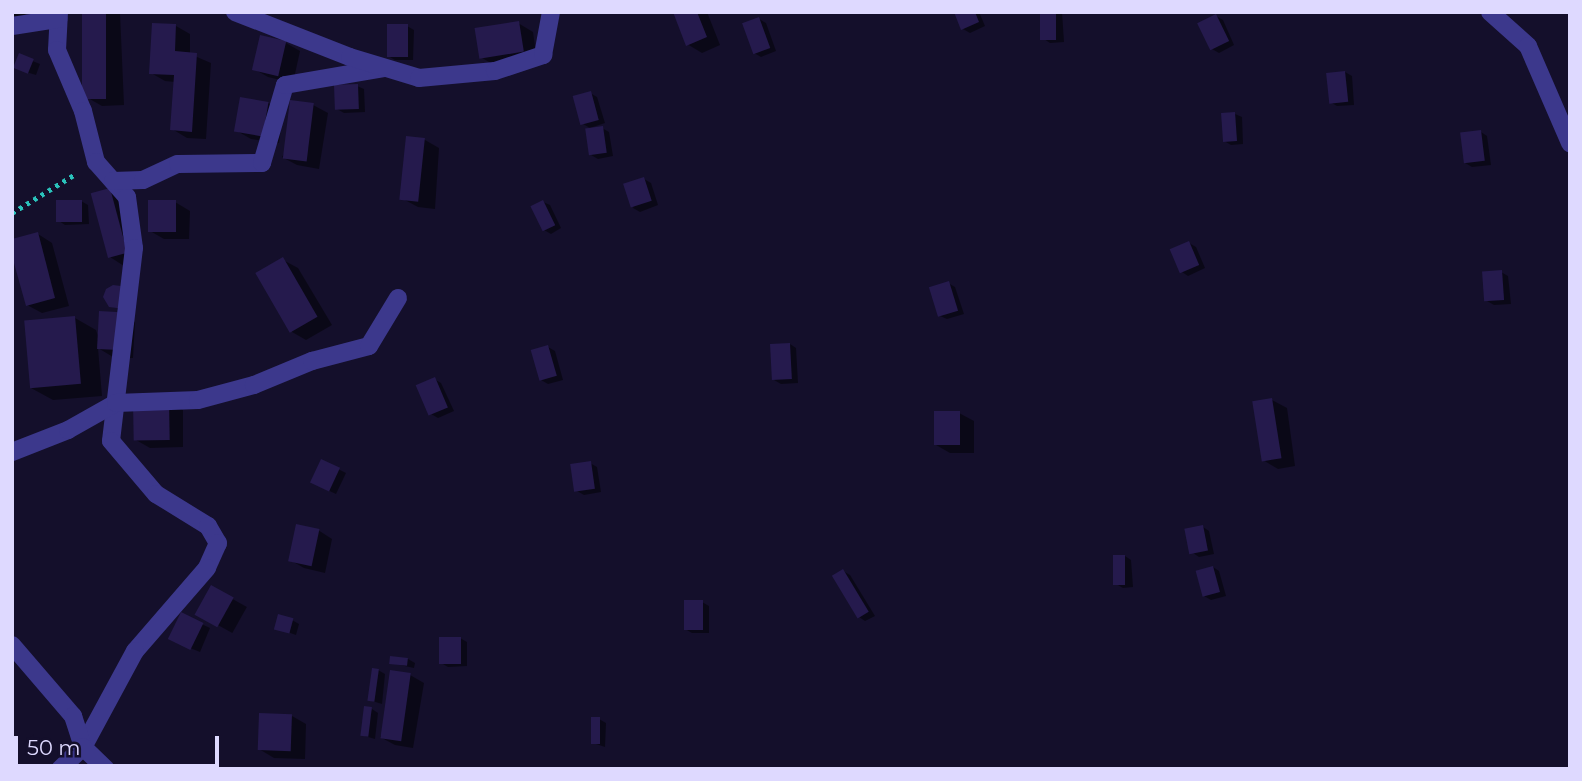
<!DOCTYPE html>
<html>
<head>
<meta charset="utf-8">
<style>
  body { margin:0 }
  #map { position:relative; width:1582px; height:781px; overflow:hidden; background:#140f2b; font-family:Montserrat,sans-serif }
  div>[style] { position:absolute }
  .shadow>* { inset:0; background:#0007; transform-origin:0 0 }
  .building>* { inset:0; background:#251a4d; transform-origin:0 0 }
  .path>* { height:4.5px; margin-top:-2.25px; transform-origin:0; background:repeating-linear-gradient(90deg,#2ac2bb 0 3.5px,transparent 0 8.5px) }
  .minor>* { height:18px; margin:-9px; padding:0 9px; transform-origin:9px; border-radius:9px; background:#3c388c }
  .tertiary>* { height:18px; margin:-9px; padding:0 9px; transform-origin:9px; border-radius:9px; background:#3c388c }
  span { translate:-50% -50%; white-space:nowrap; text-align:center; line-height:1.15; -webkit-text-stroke:5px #140f2b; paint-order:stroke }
  .frame { position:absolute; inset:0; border:14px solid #ded9ff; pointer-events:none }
  .scale { position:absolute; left:14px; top:736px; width:205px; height:32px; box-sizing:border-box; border:4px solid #ded9ff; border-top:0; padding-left:9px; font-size:21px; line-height:24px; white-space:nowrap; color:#ded9ff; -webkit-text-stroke:5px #140f2b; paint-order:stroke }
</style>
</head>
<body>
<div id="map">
  <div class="shadow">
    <i style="clip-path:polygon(12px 12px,25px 12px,27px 22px,12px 25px)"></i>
    <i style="clip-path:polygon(84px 12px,120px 13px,124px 105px,102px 106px,88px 98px)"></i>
    <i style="clip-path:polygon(675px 12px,707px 12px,720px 45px,702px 53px,687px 44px)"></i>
    <i style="clip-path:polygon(956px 12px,979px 12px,985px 26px,970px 33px,963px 29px)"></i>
    <i style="clip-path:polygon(1042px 12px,1062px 12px,1064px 42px,1050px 43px,1044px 39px)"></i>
    <i style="clip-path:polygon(1216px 16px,1223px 20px,1234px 45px,1219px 53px,1212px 49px)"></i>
    <i style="clip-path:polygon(759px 19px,766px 23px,776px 51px,761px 57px,754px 53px)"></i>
    <i style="clip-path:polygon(518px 23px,533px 32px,537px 60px,496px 66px,482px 58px)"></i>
    <i style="clip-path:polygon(176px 26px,190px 34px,190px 54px,211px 63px,206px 139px,187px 138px,172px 129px,175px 82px,165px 81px,151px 73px)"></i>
    <i style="clip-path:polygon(407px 26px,414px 30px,413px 60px,395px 60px,388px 56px)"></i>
    <i style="clip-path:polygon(286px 43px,300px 51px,293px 83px,268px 77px,254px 69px)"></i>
    <i style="clip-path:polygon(20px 56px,40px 64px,36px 75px,23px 71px)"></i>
    <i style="clip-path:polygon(1345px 72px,1352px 76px,1354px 105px,1337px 106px,1330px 102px)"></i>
    <i style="clip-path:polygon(357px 86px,364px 89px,365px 112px,344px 113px,337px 109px)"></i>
    <i style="clip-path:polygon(590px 93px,597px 97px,605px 123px,590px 128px,583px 124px)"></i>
    <i style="clip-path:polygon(268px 103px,283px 112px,279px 143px,251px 139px,237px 131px)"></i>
    <i style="clip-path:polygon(313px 105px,328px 113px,319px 169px,297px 165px,282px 157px)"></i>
    <i style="clip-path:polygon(1235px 114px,1242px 117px,1243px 144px,1231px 145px,1224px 141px)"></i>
    <i style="clip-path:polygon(602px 128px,609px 132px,613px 156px,598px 159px,591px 155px)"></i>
    <i style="clip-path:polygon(1481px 132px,1487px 136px,1491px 165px,1472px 167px,1465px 163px)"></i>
    <i style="clip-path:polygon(408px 138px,425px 140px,439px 148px,435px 209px,418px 207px,403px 199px)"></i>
    <i style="clip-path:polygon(644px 179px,651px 183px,658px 205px,640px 212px,633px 208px)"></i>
    <i style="clip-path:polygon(110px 190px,124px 198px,141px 261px,124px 266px,110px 257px)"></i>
    <i style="clip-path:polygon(81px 201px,88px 205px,89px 224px,65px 225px,59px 221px)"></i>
    <i style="clip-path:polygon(175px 202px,190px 211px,189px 239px,164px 239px,150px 231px)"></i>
    <i style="clip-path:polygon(543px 202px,550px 205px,561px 228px,551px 234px,544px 230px)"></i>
    <i style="clip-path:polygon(38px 234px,52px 243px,69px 306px,42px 313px,27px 305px,17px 264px,12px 261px,12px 241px)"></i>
    <i style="clip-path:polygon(1189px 243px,1196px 247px,1205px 268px,1188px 276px,1182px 272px)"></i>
    <i style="clip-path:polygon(283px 260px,298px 268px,332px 325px,306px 340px,292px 332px)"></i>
    <i style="clip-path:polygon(1501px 272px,1508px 276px,1511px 304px,1494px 305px,1487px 301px)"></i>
    <i style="clip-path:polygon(948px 283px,955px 287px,964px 314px,947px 319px,940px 316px)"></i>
    <i style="clip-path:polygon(121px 314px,135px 322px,133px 358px,113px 357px,98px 348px,102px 396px,53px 400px,31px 388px,75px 318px,96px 330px,99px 339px)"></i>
    <i style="clip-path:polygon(790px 344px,796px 348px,798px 383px,781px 384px,774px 380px)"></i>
    <i style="clip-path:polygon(548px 347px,555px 351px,563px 380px,548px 384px,541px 380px)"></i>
    <i style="clip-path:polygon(434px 379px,441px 383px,454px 411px,438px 418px,431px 414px)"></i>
    <i style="clip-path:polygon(1272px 400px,1287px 408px,1295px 466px,1278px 469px,1263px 460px)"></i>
    <i style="clip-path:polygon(168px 401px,183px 410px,183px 447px,150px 448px,136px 440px)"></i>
    <i style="clip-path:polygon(959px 413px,974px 421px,974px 453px,950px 453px,936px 445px)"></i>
    <i style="clip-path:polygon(322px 461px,346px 473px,336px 494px,319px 486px)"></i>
    <i style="clip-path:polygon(590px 463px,597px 467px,601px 492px,584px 495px,577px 491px)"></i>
    <i style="clip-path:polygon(1203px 527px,1209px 531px,1214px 554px,1199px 557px,1193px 553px)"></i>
    <i style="clip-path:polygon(318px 530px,332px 539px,325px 573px,304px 568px,290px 560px)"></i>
    <i style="clip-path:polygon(1125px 556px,1131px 560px,1133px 587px,1123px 588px,1116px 584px)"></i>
    <i style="clip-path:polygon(1213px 567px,1219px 571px,1226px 596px,1211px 600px,1204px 596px)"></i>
    <i style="clip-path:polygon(843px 571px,850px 575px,875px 616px,865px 621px,859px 617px)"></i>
    <i style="left:211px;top:587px;width:41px;height:30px;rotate:29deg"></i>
    <i style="clip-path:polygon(702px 602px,709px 606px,709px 633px,692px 633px,685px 629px)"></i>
    <i style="clip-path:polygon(182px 615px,210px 628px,200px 652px,178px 643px)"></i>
    <i style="clip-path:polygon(292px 620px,299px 624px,296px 635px,276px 628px)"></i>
    <i style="clip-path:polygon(460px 638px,467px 642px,467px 666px,448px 667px,441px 663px)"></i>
    <i style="clip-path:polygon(408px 659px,415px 663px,414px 668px,391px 663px)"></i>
    <i style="clip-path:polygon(378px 670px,385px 674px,382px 704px,369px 700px)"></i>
    <i style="clip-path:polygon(410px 675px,424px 683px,413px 748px,395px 745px,380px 737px)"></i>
    <i style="clip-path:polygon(372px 709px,378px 713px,375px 739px,361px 735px)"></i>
    <i style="clip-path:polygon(292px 716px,306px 724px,305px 759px,274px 758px,259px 749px)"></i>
    <i style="clip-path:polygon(599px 719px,606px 723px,605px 747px,593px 743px)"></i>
  </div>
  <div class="building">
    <i style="left:82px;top:12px;width:24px;height:87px"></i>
    <i style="clip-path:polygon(673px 12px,697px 12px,707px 37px,686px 46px)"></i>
    <i style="clip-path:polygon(954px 12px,975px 12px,979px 22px,961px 30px)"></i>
    <i style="left:1040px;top:12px;width:16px;height:28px"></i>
    <i style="left:1216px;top:14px;width:30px;height:21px;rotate:64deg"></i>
    <i style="left:759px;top:17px;width:33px;height:18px;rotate:70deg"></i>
    <i style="left:519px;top:21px;width:31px;height:45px;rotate:81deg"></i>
    <i style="clip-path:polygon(152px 23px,176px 24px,175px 51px,197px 53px,192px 132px,170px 130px,174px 75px,149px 74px)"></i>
    <i style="left:387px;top:24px;width:21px;height:33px"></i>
    <i style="left:260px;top:35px;width:27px;height:36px;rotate:13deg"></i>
    <i style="left:19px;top:53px;width:16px;height:16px;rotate:22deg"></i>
    <i style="left:1345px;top:71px;width:31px;height:19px;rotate:84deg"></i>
    <i style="left:358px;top:84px;width:25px;height:24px;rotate:88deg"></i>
    <i style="left:591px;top:91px;width:30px;height:19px;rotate:75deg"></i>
    <i style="left:240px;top:97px;width:29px;height:35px;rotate:10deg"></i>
    <i style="left:290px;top:100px;width:24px;height:59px;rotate:7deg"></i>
    <i style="left:1235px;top:112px;width:29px;height:14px;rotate:86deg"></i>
    <i style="left:603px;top:126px;width:27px;height:18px;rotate:82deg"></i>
    <i style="left:1481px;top:130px;width:31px;height:21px;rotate:83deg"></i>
    <i style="left:406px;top:136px;width:19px;height:64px;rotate:6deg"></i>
    <i style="left:644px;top:177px;width:25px;height:22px;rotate:72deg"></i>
    <i style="left:110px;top:188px;width:67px;height:20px;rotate:75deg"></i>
    <i style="left:56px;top:200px;width:26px;height:22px"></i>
    <i style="left:148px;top:200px;width:28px;height:32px"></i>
    <i style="left:543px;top:200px;width:28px;height:14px;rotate:64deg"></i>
    <i style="clip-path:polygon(38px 232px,55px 298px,26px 306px,12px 256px,12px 239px)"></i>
    <i style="left:1189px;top:241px;width:26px;height:21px;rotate:67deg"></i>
    <i style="left:283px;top:257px;width:69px;height:32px;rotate:60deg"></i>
    <i style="left:1502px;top:270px;width:30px;height:20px;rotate:86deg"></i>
    <i style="left:949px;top:281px;width:31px;height:21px;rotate:73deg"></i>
    <i style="clip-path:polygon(113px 285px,121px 286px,120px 308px,117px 308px,109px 307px,103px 297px,106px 289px)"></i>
    <i style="left:99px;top:311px;width:22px;height:38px;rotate:3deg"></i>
    <i style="left:75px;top:316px;width:68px;height:51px;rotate:85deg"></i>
    <i style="left:790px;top:343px;width:36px;height:20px;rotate:87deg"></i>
    <i style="left:548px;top:345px;width:32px;height:18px;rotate:74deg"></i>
    <i style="left:435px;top:377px;width:33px;height:21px;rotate:67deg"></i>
    <i style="left:1272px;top:398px;width:61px;height:20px;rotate:81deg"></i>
    <i style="left:169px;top:400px;width:40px;height:36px;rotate:89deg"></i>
    <i style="left:960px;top:411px;width:34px;height:26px;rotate:90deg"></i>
    <i style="left:321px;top:459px;width:21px;height:26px;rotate:25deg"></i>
    <i style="left:591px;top:461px;width:28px;height:21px;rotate:82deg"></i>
    <i style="left:296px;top:524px;width:24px;height:38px;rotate:12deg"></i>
    <i style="left:1203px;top:525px;width:26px;height:19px;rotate:79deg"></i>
    <i style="left:1113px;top:555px;width:12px;height:30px"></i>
    <i style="left:1213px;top:566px;width:27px;height:18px;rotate:75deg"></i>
    <i style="left:843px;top:569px;width:50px;height:13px;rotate:59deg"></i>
    <i style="left:211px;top:585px;width:26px;height:34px;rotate:29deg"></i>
    <i style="left:684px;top:600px;width:19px;height:30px"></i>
    <i style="left:181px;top:612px;width:25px;height:30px;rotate:26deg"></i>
    <i style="left:278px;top:614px;width:16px;height:16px;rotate:15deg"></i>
    <i style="left:439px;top:637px;width:22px;height:27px"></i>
    <i style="left:390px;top:656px;width:18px;height:8px;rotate:6deg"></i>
    <i style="left:372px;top:668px;width:7px;height:33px;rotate:8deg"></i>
    <i style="left:390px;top:670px;width:21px;height:69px;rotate:8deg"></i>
    <i style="left:364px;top:706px;width:8px;height:30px;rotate:7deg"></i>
    <i style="left:259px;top:713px;width:33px;height:37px;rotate:2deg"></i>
    <i style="left:591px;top:717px;width:9px;height:27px"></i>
  </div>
  <div class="path">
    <i style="left:12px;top:213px;width:76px;rotate:-31.6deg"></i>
  </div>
  <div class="minor">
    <i style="left:59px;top:12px;width:38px;rotate:93deg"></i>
    <i style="left:57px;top:50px;width:66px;rotate:66.9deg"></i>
    <i style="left:83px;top:111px;width:53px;rotate:75.7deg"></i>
    <i style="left:96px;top:162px;width:47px;rotate:48.5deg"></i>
    <i style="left:127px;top:197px;width:51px;rotate:82.2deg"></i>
    <i style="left:134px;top:248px;width:194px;rotate:96.8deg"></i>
    <i style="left:111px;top:441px;width:70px;rotate:49.7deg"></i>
    <i style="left:156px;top:494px;width:61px;rotate:31.6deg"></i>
    <i style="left:208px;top:526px;width:20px;rotate:60deg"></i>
    <i style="left:218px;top:543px;width:27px;rotate:114deg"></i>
    <i style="left:207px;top:568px;width:110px;rotate:130.9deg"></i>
    <i style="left:135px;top:651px;width:109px;rotate:118.4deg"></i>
    <i style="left:83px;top:747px;width:32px;rotate:136deg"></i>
    <i style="left:12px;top:26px;width:47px;rotate:-8.7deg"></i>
    <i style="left:113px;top:181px;width:30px;rotate:-2deg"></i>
    <i style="left:143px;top:180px;width:38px;rotate:-25deg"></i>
    <i style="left:178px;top:164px;width:84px;rotate:-0.7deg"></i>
    <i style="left:262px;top:163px;width:81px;rotate:-73.6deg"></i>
    <i style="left:285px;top:85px;width:100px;rotate:-9.7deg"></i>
    <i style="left:12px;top:452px;width:60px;rotate:-21.4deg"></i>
    <i style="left:68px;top:430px;width:55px;rotate:-29.4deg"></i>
    <i style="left:116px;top:403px;width:82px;rotate:-2.1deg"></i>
    <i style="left:198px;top:400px;width:58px;rotate:-15deg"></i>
    <i style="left:254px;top:385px;width:63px;rotate:-22.5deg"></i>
    <i style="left:312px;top:361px;width:59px;rotate:-14.7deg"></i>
    <i style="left:369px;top:346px;width:56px;rotate:-58.9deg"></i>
    <i style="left:12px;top:645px;width:94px;rotate:49.3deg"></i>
    <i style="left:73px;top:716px;width:33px;rotate:72deg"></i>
    <i style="left:83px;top:747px;width:32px;rotate:44deg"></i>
  </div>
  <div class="tertiary">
    <i style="left:235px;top:12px;width:123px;rotate:21.4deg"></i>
    <i style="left:350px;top:57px;width:72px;rotate:16.9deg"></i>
    <i style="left:419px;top:78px;width:76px;rotate:-5.3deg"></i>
    <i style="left:495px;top:71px;width:51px;rotate:-18.4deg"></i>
    <i style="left:543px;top:55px;width:44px;rotate:-79.5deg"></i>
    <i style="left:1490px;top:12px;width:51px;rotate:41.8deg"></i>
    <i style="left:1528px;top:46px;width:106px;rotate:66.6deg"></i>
  </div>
  <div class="frame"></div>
  <div class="scale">50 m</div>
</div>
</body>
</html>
